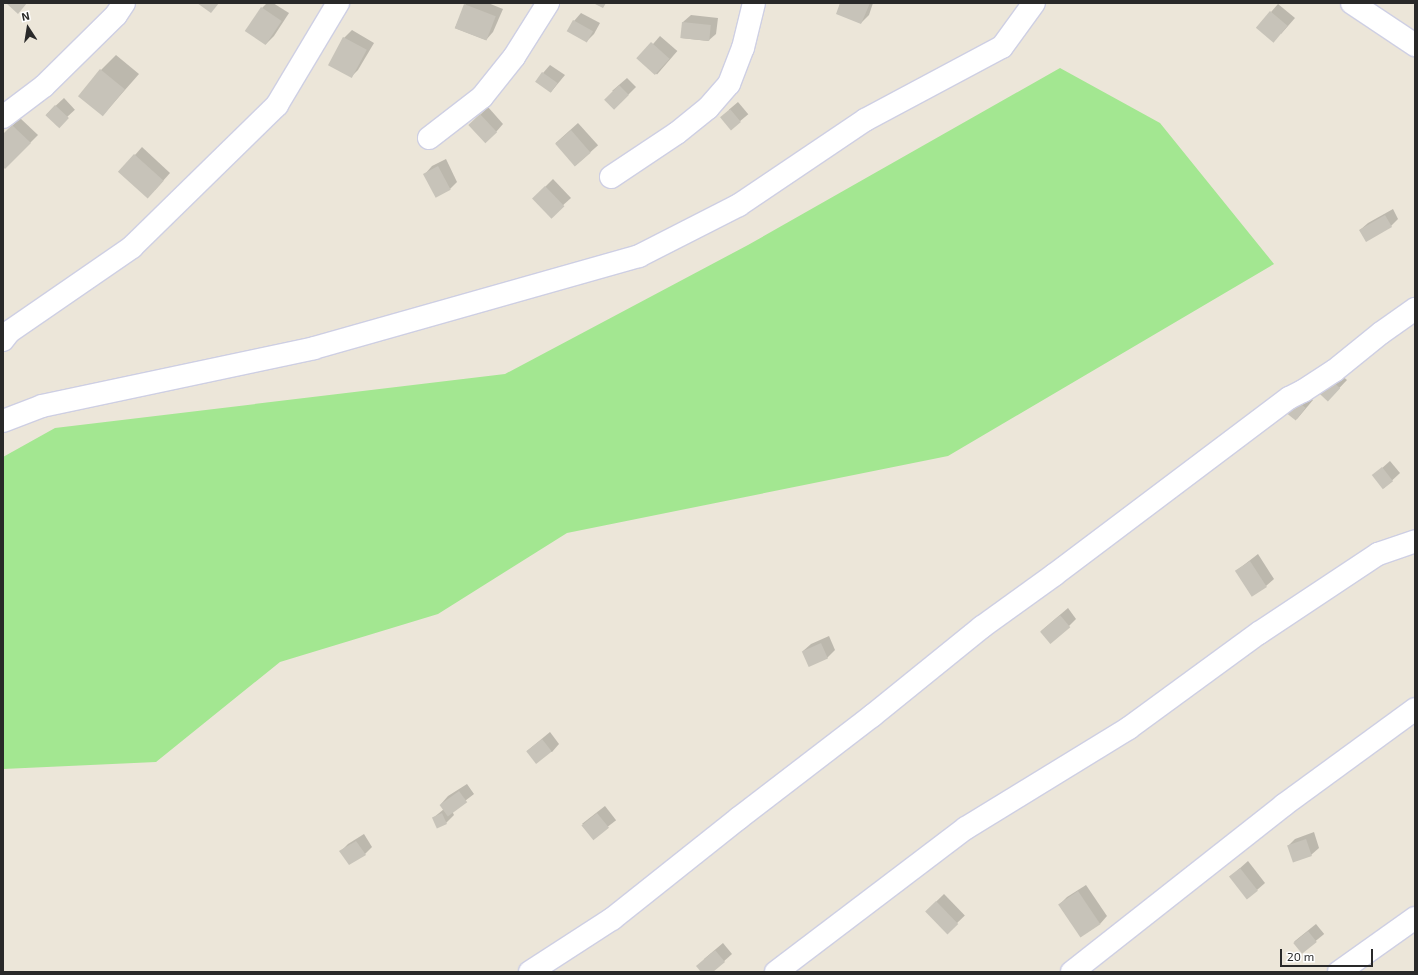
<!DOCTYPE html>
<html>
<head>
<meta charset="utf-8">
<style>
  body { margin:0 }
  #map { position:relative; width:1418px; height:975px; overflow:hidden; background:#ece6d9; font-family:"Exo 2",sans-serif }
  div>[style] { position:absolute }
  .green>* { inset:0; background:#a3e791 }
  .shadow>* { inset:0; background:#0003; transform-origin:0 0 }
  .building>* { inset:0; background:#c7c3b9; transform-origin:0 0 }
  .roads { filter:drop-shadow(1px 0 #cecfe3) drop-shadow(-1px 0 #cecfe3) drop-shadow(0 1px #cecfe3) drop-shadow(0 -1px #cecfe3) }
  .minor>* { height:22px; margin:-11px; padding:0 11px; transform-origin:11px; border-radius:11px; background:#fff }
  span { translate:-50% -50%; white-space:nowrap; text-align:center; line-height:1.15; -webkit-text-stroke:3px #fff; paint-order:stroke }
  .frame { position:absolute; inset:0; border:4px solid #292929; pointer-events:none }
  .north { position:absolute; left:8px; top:8px; width:40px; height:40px; -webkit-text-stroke:3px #fff; paint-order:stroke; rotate:348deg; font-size:11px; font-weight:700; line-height:16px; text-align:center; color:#292929 }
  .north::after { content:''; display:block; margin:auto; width:14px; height:18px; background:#292929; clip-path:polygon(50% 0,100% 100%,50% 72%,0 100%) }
  .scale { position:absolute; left:1280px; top:949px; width:93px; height:18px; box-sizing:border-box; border:2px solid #292929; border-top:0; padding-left:5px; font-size:12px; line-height:14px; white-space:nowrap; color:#292929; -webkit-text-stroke:3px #fff; paint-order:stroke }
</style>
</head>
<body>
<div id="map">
  <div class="green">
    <i style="clip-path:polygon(1060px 68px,1160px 123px,1274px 264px,948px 456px,567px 533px,438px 614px,280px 662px,156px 762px,3px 769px,3px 457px,55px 428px,505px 374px,748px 245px)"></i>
  </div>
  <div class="shadow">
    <i style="clip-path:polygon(267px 3px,273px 3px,289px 13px,274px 36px,266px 44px,262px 8px)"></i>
    <i style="clip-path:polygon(466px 3px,488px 3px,503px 9px,493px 32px,486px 40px,455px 28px)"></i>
    <i style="clip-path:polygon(841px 3px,873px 3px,869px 15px,861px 23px)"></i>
    <i style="clip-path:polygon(1278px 4px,1295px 18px,1281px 34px,1271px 12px)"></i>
    <i style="clip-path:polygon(581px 13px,600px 23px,594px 34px,587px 41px,574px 21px)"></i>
    <i style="clip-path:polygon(691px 15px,718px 18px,716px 34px,708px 41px,681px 38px,683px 22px)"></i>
    <i style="clip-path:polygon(352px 30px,374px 43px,358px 70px,351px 77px,344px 38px)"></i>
    <i style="left:660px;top:36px;width:23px;height:31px;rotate:41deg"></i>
    <i style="clip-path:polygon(116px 55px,139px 74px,103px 115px,101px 70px)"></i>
    <i style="clip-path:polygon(550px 65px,565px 75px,551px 92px,543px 73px)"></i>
    <i style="clip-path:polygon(627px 78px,636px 87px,628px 95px,612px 91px)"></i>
    <i style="left:64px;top:98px;width:16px;height:24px;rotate:47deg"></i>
    <i style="left:738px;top:102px;width:16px;height:12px;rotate:50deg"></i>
    <i style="clip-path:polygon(488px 107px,503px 124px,496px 132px,477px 118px)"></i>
    <i style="clip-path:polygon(20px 118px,38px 135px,5px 168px,3px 166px,3px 135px)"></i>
    <i style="left:578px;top:123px;width:30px;height:30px;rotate:48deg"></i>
    <i style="clip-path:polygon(142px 147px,170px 173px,155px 190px,120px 172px)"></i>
    <i style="clip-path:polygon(446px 159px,457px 182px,450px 189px,425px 174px,432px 166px)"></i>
    <i style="clip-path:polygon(553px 179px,571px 198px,551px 216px,541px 191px)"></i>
    <i style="clip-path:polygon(1393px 209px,1398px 219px,1391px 226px,1360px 230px,1368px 223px)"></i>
    <i style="clip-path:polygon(1335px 370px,1347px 380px,1328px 400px)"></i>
    <i style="clip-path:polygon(1301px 391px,1313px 400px,1297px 419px)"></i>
    <i style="clip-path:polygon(1390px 461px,1400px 473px,1384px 488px,1381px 469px)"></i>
    <i style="clip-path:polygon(1258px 554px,1274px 579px,1266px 586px,1236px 571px)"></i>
    <i style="clip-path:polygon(1068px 608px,1076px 619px,1069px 626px,1041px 631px)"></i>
    <i style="clip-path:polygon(829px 636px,835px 650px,827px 658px,803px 651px,811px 644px)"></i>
    <i style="clip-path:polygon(550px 732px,559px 744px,552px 752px,527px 751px)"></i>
    <i style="clip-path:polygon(467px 784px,474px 794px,452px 811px,454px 815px,446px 823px,433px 818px,444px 809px,441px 804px,448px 796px)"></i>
    <i style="left:605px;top:806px;width:18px;height:29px;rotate:52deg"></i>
    <i style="clip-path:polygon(1314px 832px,1319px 848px,1311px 855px,1288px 846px,1295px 839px)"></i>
    <i style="clip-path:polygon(364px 834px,372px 847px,365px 854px,341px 851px,348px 844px)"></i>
    <i style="clip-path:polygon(1248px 861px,1265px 883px,1257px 890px,1230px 877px)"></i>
    <i style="clip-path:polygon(1086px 885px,1107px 916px,1100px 924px,1059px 905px,1067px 897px)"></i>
    <i style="left:944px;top:894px;width:30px;height:24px;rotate:46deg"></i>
    <i style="left:1316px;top:924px;width:13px;height:28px;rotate:51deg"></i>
    <i style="clip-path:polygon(723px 943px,732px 954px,712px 972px,702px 972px,704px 959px)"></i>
  </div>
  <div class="building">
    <i style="clip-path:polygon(6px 3px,27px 3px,18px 14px)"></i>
    <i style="clip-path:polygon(197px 3px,219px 3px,211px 13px)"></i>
    <i style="clip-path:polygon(593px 3px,606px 3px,603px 8px)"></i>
    <i style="clip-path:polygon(840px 3px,870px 3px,861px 24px,836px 14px)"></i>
    <i style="left:464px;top:4px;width:34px;height:26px;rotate:21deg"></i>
    <i style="left:261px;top:7px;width:25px;height:29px;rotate:34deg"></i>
    <i style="left:1270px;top:11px;width:23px;height:22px;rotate:40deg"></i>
    <i style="left:573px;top:20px;width:23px;height:13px;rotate:29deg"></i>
    <i style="left:682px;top:22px;width:29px;height:16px;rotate:6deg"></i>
    <i style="left:343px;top:37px;width:27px;height:32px;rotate:28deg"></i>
    <i style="left:651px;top:42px;width:25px;height:22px;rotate:42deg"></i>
    <i style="left:100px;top:69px;width:32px;height:35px;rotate:39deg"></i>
    <i style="left:542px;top:72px;width:19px;height:12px;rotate:35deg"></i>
    <i style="left:619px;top:85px;width:14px;height:21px;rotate:45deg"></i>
    <i style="left:55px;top:105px;width:19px;height:14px;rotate:43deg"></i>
    <i style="left:730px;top:109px;width:17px;height:13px;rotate:50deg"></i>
    <i style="left:480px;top:114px;width:25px;height:16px;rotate:47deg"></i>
    <i style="clip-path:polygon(12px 125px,31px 143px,5px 169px,3px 167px,3px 134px)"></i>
    <i style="left:571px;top:130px;width:30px;height:21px;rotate:49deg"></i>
    <i style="left:134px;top:154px;width:40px;height:24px;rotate:42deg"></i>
    <i style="left:438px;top:166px;width:27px;height:17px;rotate:62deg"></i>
    <i style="left:545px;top:186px;width:28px;height:18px;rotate:46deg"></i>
    <i style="left:1385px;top:215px;width:14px;height:30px;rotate:60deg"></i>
    <i style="left:1327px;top:376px;width:18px;height:18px;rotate:43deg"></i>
    <i style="left:1293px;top:398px;width:16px;height:16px;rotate:38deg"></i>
    <i style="left:1382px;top:467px;width:18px;height:13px;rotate:52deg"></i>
    <i style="left:1250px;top:561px;width:31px;height:18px;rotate:57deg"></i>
    <i style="left:1060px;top:615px;width:16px;height:26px;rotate:50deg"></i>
    <i style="left:821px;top:643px;width:17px;height:21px;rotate:66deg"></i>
    <i style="left:542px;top:739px;width:16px;height:20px;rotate:52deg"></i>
    <i style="left:459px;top:791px;width:14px;height:24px;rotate:54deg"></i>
    <i style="left:442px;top:813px;width:12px;height:11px;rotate:66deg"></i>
    <i style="left:597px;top:813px;width:19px;height:20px;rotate:51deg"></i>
    <i style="left:1306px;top:839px;width:18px;height:20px;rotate:71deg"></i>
    <i style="clip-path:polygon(356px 841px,366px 855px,349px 865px,339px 851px)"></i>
    <i style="left:1240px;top:868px;width:29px;height:14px;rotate:52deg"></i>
    <i style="left:1078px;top:891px;width:40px;height:24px;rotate:56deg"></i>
    <i style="left:936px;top:901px;width:32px;height:15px;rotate:46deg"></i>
    <i style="left:1308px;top:931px;width:14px;height:19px;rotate:51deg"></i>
    <i style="clip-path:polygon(715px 950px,725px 962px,713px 972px,701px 972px,696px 966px)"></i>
  </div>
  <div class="roads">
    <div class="minor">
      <i style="left:1352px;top:3px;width:76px;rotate:33.7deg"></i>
      <i style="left:3px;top:117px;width:51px;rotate:-37.1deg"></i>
      <i style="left:44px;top:86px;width:101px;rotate:-44.6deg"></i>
      <i style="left:116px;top:15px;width:14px;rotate:-56deg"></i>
      <i style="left:429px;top:138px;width:67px;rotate:-37.7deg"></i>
      <i style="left:482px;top:97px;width:51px;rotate:-51.3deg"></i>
      <i style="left:514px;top:57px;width:64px;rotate:-57.8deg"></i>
      <i style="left:611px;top:177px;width:79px;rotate:-33.7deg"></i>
      <i style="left:677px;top:133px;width:40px;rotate:-39deg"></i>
      <i style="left:708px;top:108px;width:32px;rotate:-49deg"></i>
      <i style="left:729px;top:84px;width:39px;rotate:-69deg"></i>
      <i style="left:743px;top:48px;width:46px;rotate:-76.3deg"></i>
      <i style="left:3px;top:340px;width:10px;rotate:-53deg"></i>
      <i style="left:9px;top:332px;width:150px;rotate:-34.6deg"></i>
      <i style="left:132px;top:247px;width:203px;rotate:-44.4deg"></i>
      <i style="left:277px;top:105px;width:119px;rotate:-59.1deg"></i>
      <i style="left:3px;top:421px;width:42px;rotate:-21deg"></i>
      <i style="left:42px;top:406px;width:278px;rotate:-12deg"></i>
      <i style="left:314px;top:348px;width:338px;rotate:-15.8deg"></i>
      <i style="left:639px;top:256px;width:112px;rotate:-27deg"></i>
      <i style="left:739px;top:205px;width:152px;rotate:-34deg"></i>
      <i style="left:865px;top:120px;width:155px;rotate:-28.1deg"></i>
      <i style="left:1002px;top:47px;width:54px;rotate:-54deg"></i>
      <i style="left:530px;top:972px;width:98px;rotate:-32.9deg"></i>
      <i style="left:612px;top:919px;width:162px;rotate:-38.5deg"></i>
      <i style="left:739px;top:818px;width:168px;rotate:-37.5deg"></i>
      <i style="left:872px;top:716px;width:141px;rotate:-39deg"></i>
      <i style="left:982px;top:627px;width:89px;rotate:-35.8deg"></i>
      <i style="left:1054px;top:575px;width:294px;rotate:-37deg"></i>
      <i style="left:1289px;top:398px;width:16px;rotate:-27deg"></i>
      <i style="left:1303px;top:391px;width:37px;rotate:-33deg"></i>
      <i style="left:1334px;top:371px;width:60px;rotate:-39deg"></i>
      <i style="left:1381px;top:333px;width:42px;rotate:-35.2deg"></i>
      <i style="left:776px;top:972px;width:238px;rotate:-37.2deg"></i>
      <i style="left:966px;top:828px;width:191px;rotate:-31.5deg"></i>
      <i style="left:1129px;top:728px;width:161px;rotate:-36.2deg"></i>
      <i style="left:1259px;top:633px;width:143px;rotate:-33.6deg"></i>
      <i style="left:1378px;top:554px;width:39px;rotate:-19deg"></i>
      <i style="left:1072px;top:972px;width:270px;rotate:-38.2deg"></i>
      <i style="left:1284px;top:805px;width:162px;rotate:-36.2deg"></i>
      <i style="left:1339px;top:972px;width:93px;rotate:-35.4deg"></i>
    </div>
  </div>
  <div class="frame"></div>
  <div class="north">N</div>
  <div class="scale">20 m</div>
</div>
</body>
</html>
